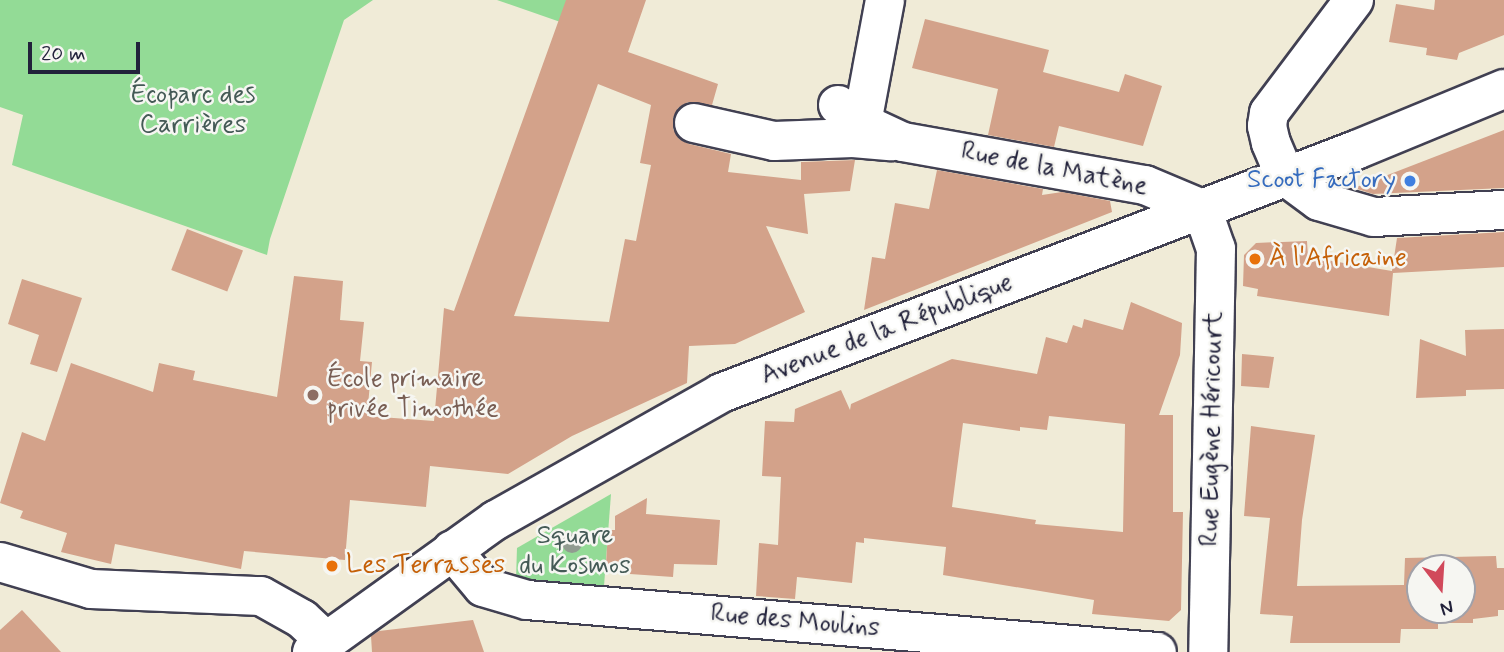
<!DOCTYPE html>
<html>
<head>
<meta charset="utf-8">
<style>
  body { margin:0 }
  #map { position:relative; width:1504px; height:652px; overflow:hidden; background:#f0ebd7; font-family:Mynerve,sans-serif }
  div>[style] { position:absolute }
  .green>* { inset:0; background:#93db96 }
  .building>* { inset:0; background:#d3a28a; transform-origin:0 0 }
  .roads { filter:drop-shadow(2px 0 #414052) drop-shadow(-2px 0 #414052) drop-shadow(0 2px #414052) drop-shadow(0 -2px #414052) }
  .minor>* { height:38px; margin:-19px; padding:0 19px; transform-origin:19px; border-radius:19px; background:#fff }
  .major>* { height:38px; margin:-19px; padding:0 19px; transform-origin:19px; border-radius:19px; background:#fff }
  .trees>* { width:20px; height:20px; margin:-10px; border-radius:50%; background:#919b90 }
  .dots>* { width:19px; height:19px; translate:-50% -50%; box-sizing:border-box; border:4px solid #f6f6f2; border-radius:50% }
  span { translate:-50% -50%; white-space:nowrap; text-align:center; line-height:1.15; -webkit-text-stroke:5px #f6f6f2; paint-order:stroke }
  .park-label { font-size:26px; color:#445a56 }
  .street-label { font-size:26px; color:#22223b }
  .shop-label { font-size:26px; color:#366cbe }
  .right { translate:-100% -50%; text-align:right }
  .food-label { font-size:26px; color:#c56008 }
  .left { translate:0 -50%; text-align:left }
  .education-label { font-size:26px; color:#785e54 }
  .north { position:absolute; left:1406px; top:554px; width:70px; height:70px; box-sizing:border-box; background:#f6f6f2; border:2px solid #a1a1a9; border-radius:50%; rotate:163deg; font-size:19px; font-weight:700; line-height:28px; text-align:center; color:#22223b }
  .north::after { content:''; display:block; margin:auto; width:24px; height:32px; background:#d1495b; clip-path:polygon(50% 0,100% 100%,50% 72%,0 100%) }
  .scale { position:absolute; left:28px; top:42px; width:112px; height:32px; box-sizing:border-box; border:4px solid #22223b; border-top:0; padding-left:9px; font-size:21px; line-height:24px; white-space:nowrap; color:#22223b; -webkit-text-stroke:5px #f6f6f2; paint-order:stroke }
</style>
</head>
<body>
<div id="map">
  <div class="green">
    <i style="clip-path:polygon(0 0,373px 0,344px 20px,270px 239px,267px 255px,12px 165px,23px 115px,0 107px)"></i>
    <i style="clip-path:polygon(497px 0,601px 0,612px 40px)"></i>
    <i style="clip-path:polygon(611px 494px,604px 586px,516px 579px,517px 548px)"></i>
  </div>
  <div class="building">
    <i style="clip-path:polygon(evenodd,566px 0,646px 0,628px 52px,718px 84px,712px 105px,688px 102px,678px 108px,673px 118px,673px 129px,679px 139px,689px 144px,731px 154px,728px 172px,801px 180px,801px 162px,855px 160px,850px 191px,804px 194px,808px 234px,766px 226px,805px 312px,735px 344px,689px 346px,687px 383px,572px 436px,508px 474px,430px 466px,426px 507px,350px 500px,345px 560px,244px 551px,241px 569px,115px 544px,111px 564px,61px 552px,67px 533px,20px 518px,23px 511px,0 503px,22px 432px,45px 441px,71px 363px,153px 392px,159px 363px,195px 371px,193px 380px,277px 397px,294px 276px,343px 281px,340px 320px,364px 322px,360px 361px,372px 362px,367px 416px,434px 421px,444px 308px,454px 311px,566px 0,598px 84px,651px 105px,640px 163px,651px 165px,636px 241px,625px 239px,609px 322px,514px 316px,598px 84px)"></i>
    <i style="clip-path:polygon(1435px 0,1504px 0,1504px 35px,1459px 53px,1457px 60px,1426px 55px,1427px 48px,1389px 42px,1396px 4px,1434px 10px)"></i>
    <i style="clip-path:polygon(925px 19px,1049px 50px,1043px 72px,1119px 92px,1125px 74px,1162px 86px,1143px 146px,1059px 126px,1054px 147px,988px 135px,998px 89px,912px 68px)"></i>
    <i style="clip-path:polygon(1504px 130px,1504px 188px,1373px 194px,1354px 188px)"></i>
    <i style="clip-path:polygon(937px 170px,1043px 189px,1042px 195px,1062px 192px,1110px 201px,1112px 212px,864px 310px,872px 257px,885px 259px,895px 203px,929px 209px)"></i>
    <i style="left:187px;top:229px;width:60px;height:44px;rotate:21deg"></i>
    <i style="clip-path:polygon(1504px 232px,1504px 267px,1393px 273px,1389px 316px,1257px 296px,1258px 289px,1243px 286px,1244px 255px,1256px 243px,1307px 241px,1308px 257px,1392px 271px,1397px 238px)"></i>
    <i style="clip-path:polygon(22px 279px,82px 298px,57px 372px,30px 364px,39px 335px,8px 324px)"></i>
    <i style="clip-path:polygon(evenodd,1131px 302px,1182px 323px,1180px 355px,1159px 415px,1173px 415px,1173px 512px,1183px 512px,1181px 610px,1169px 621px,1092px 614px,1094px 600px,943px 575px,946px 547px,864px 538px,864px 543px,856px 542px,852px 583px,797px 577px,795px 599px,756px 596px,759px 543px,778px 545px,781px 477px,762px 476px,765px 421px,794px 422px,795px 409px,841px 390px,850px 410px,851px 404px,952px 359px,1037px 374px,1046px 337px,1067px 343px,1073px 325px,1082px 328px,1084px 319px,1123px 330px,1131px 302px,1049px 416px,1125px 424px,1123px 532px,1035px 524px,1036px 520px,952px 507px,963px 423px,1020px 431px,1020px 427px,1047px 430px,1049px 416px)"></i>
    <i style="clip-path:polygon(1504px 329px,1504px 389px,1466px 390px,1466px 396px,1416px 398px,1420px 339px,1466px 356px,1465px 330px)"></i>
    <i style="clip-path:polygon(1242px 354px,1274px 357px,1269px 388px,1241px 386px)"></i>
    <i style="clip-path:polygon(evenodd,1251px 426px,1315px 435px,1302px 520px,1297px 586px,1404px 585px,1405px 558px,1496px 556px,1497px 568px,1504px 568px,1504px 610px,1498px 610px,1498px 616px,1473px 619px,1473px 623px,1438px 623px,1438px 629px,1401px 629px,1400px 643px,1290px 643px,1293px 616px,1260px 614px,1270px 518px,1244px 516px,1251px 426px,1420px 568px,1462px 568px,1462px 610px,1420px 610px,1420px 568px)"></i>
    <i style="clip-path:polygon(647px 498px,646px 514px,720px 520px,717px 565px,674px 564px,673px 577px,630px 574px,631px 565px,606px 564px,608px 530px,615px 530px,615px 516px)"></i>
    <i style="clip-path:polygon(22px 610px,61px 652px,0 652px,0 630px)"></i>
    <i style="clip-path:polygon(473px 620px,484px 652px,372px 652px,371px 636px,379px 631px)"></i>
  </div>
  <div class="roads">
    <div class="minor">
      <i style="left:1354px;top:0;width:141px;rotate:127deg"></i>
      <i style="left:1269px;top:113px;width:13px;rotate:99deg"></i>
      <i style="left:1267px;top:126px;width:17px;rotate:77deg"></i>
      <i style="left:1271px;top:143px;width:36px;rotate:67deg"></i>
      <i style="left:1285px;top:176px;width:42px;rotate:36.3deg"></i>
      <i style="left:1319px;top:201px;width:57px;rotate:16.2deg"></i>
      <i style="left:1374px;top:217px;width:130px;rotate:-3.1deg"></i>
      <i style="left:838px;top:105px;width:30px;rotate:37deg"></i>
      <i style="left:862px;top:123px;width:45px;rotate:24.9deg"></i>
      <i style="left:903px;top:142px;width:246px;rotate:10.1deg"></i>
      <i style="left:1145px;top:185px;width:62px;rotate:22.8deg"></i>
      <i style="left:1202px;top:209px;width:42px;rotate:70.7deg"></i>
      <i style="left:1216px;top:249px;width:403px;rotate:91.1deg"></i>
      <i style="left:694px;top:123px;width:82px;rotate:12.7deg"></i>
      <i style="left:774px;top:141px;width:79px;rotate:-2.2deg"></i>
      <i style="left:853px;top:138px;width:38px;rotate:5deg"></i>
      <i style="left:862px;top:123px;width:125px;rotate:-79.4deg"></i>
      <i style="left:452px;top:550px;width:48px;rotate:50deg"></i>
      <i style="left:483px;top:587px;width:46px;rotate:16.5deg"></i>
      <i style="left:527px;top:600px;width:632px;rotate:4.72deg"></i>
      <i style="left:0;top:562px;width:95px;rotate:16.5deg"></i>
      <i style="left:91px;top:589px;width:170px;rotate:2.4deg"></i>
      <i style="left:261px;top:596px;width:47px;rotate:29.3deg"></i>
      <i style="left:302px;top:619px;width:33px;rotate:43deg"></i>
    </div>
    <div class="major">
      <i style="left:312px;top:652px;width:226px;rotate:-35.7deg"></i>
      <i style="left:496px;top:520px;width:258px;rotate:-29.4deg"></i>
      <i style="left:721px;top:393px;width:680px;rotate:-20.94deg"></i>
      <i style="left:1356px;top:150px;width:160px;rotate:-22.4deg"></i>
    </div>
  </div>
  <div class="trees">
    <i style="left:572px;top:543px"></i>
  </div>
  <div class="dots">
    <i style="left:1410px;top:181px;background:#3f7fe0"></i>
    <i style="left:1255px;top:259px;background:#e8710a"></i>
    <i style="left:313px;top:395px;background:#8d6e63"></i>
    <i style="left:332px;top:566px;background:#e8710a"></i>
  </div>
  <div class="park-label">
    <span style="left:193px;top:111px">Écoparc des<br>Carrières</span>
    <span style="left:575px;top:552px">Square<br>du Kosmos</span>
  </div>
  <div class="street-label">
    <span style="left:1054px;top:170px;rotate:11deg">Rue de la Matène</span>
    <span style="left:887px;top:330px;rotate:-21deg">Avenue de la République</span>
    <span style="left:1213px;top:429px;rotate:-89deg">Rue Eugène Héricourt</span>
    <span style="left:795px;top:622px;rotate:5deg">Rue des Moulins</span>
  </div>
  <div class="shop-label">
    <span class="right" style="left:1396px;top:181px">Scoot Factory</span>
  </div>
  <div class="food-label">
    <span class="left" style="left:1269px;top:259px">À l'Africaine</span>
    <span class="left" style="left:346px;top:566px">Les Terrasses</span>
  </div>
  <div class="education-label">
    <span class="left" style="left:327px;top:395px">École primaire<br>privée Timothée</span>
  </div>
  <div class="north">N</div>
  <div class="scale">20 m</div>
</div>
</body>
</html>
